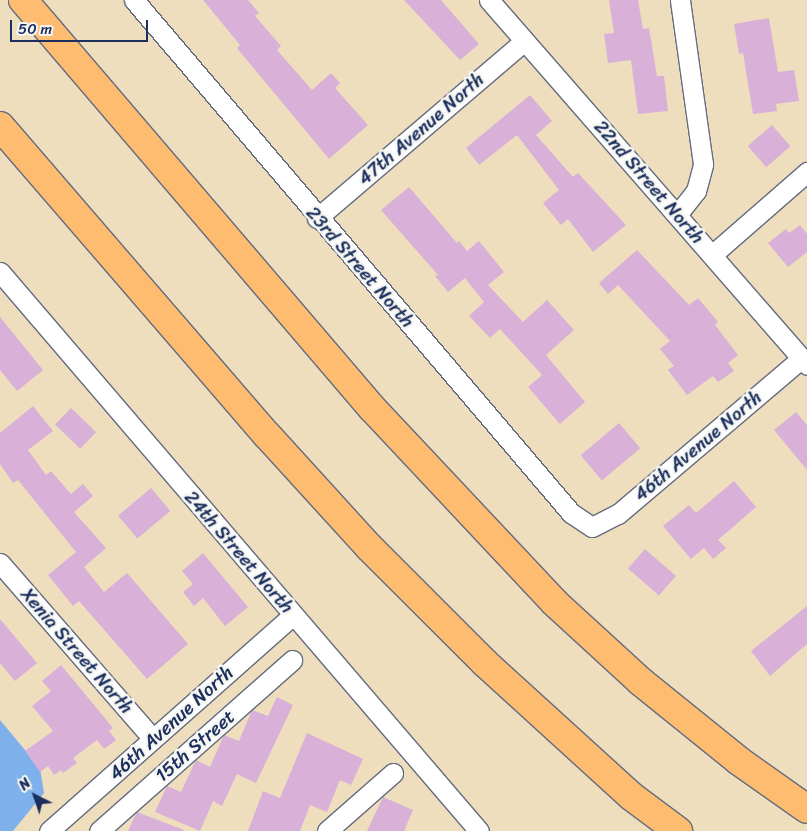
<!DOCTYPE html>
<html>
<head>
<meta charset="utf-8">
<style>
  body { margin:0 }
  #map { position:relative; width:807px; height:831px; overflow:hidden; background:#efdebd; font-family:Sriracha,sans-serif }
  div>[style] { position:absolute }
  .water>* { inset:0; background:#7eb1eb }
  .building>* { inset:0; background:#d9b0d7; transform-origin:0 0 }
  .roads { filter:drop-shadow(1px 0 #656c7f) drop-shadow(-1px 0 #656c7f) drop-shadow(0 1px #656c7f) drop-shadow(0 -1px #656c7f) }
  .minor>* { height:19px; margin:-9.5px; padding:0 9.5px; transform-origin:9.5px; border-radius:9.5px; background:#fff }
  .motorway>* { height:28px; margin:-14px; padding:0 14px; transform-origin:14px; border-radius:14px; background:#fdbc70 }
  span { translate:-50% -50%; white-space:nowrap; text-align:center; line-height:1.15; -webkit-text-stroke:5px #f6f6f2; paint-order:stroke }
  .street-label { font-size:19px; color:#1b2f5e }
  .north { position:absolute; left:10px; top:771px; width:50px; height:50px; -webkit-text-stroke:4px #f6f6f2; paint-order:stroke; rotate:319deg; font-size:14px; font-weight:700; line-height:20px; text-align:center; color:#1b2f5e }
  .north::after { content:''; display:block; margin:auto; width:18px; height:22px; background:#1b2f5e; clip-path:polygon(50% 0,100% 100%,50% 72%,0 100%) }
  .scale { position:absolute; left:10px; top:20px; width:138px; height:22px; box-sizing:border-box; border:2px solid #1b2f5e; border-top:0; padding-left:6px; font-size:15px; line-height:18px; white-space:nowrap; color:#1b2f5e; -webkit-text-stroke:4px #f6f6f2; paint-order:stroke }
</style>
</head>
<body>
<div id="map">
  <div class="water">
    <i style="clip-path:polygon(0 720px,40px 768px,44px 793px,13px 831px,0 831px)"></i>
  </div>
  <div class="building">
    <i style="clip-path:polygon(203px 0,248px 0,259px 13px,255px 16px,281px 46px,277px 50px,312px 90px,331px 73px,340px 83px,335px 88px,368px 125px,329px 159px,237px 48px,240px 45px)"></i>
    <i style="clip-path:polygon(404px 0,441px 0,479px 44px,460px 60px)"></i>
    <i style="clip-path:polygon(609px 0,638px 0,643px 29px,649px 28px,657px 76px,664px 76px,668px 111px,638px 114px,631px 60px,608px 63px,604px 34px,614px 33px)"></i>
    <i style="clip-path:polygon(769px 18px,778px 72px,794px 70px,799px 101px,776px 104px,777px 111px,753px 114px,743px 53px,739px 54px,734px 24px)"></i>
    <i style="clip-path:polygon(530px 95px,552px 121px,536px 135px,573px 177px,578px 173px,626px 225px,593px 252px,568px 219px,561px 225px,543px 203px,559px 190px,517px 135px,479px 165px,466px 148px)"></i>
    <i style="left:772px;top:125px;width:28px;height:32px;rotate:49deg"></i>
    <i style="clip-path:polygon(409px 187px,457px 243px,459px 241px,467px 251px,479px 241px,504px 272px,488px 285px,523px 322px,547px 300px,574px 330px,546px 355px,585px 402px,560px 424px,528px 387px,542px 375px,500px 329px,490px 338px,469px 316px,484px 302px,465px 278px,448px 292px,435px 276px,438px 275px,381px 210px)"></i>
    <i style="clip-path:polygon(800px 225px,807px 234px,807px 252px,788px 267px,768px 243px,786px 229px,789px 233px)"></i>
    <i style="clip-path:polygon(637px 250px,689px 305px,698px 298px,718px 322px,715px 325px,738px 355px,728px 363px,734px 371px,718px 382px,713px 376px,687px 395px,668px 370px,674px 366px,660px 349px,670px 341px,618px 285px,608px 294px,599px 283px)"></i>
    <i style="clip-path:polygon(0 317px,43px 370px,17px 391px,0 370px)"></i>
    <i style="clip-path:polygon(33px 406px,53px 431px,28px 450px,46px 475px,51px 471px,71px 494px,83px 484px,93px 496px,74px 512px,106px 548px,84px 567px,104px 592px,127px 573px,188px 644px,147px 679px,79px 601px,73px 606px,48px 575px,76px 552px,18px 480px,13px 483px,0 464px,0 433px)"></i>
    <i style="left:71px;top:408px;width:35px;height:23px;rotate:44deg"></i>
    <i style="clip-path:polygon(796px 412px,807px 425px,807px 470px,774px 430px)"></i>
    <i style="left:619px;top:423px;width:33px;height:50px;rotate:50deg"></i>
    <i style="clip-path:polygon(734px 481px,756px 507px,718px 540px,726px 548px,713px 559px,704px 548px,691px 559px,663px 526px,689px 505px,696px 513px)"></i>
    <i style="left:151px;top:488px;width:30px;height:43px;rotate:50deg"></i>
    <i style="left:645px;top:549px;width:41px;height:26px;rotate:41deg"></i>
    <i style="clip-path:polygon(203px 553px,248px 607px,225px 626px,203px 598px,194px 606px,183px 592px,193px 584px,182px 571px)"></i>
    <i style="clip-path:polygon(807px 606px,807px 644px,770px 676px,751px 651px)"></i>
    <i style="clip-path:polygon(0 619px,37px 663px,15px 681px,0 663px)"></i>
    <i style="clip-path:polygon(61px 665px,113px 728px,109px 731px,116px 740px,104px 749px,97px 740px,73px 758px,77px 763px,63px 773px,61px 770px,54px 775px,48px 766px,40px 772px,25px 751px,53px 731px,32px 706px,51px 691px,42px 681px)"></i>
    <i style="clip-path:polygon(277px 697px,293px 705px,256px 783px,237px 774px,222px 806px,213px 801px,200px 831px,155px 812px,167px 786px,181px 792px,196px 760px,210px 767px,224px 735px,239px 741px,252px 710px,268px 716px)"></i>
    <i style="clip-path:polygon(307px 733px,363px 759px,351px 785px,340px 780px,327px 812px,310px 805px,300px 831px,248px 831px,263px 791px,280px 798px)"></i>
    <i style="clip-path:polygon(383px 797px,413px 810px,404px 831px,367px 831px)"></i>
    <i style="clip-path:polygon(137px 812px,184px 830px,183px 831px,128px 831px)"></i>
  </div>
  <div class="roads">
    <div class="minor">
      <i style="left:134px;top:0;width:674px;rotate:49.57deg"></i>
      <i style="left:571px;top:513px;width:25px;rotate:34deg"></i>
      <i style="left:592px;top:527px;width:29px;rotate:-27deg"></i>
      <i style="left:618px;top:514px;width:240px;rotate:-40.3deg"></i>
      <i style="left:489px;top:0;width:484px;rotate:48.9deg"></i>
      <i style="left:677px;top:215px;width:31px;rotate:-52deg"></i>
      <i style="left:696px;top:191px;width:28px;rotate:-75deg"></i>
      <i style="left:703px;top:164px;width:166px;rotate:-98deg"></i>
      <i style="left:317px;top:218px;width:272px;rotate:-40.5deg"></i>
      <i style="left:713px;top:254px;width:125px;rotate:-41.1deg"></i>
      <i style="left:0;top:272px;width:736px;rotate:49.41deg"></i>
      <i style="left:0;top:563px;width:233px;rotate:49deg"></i>
      <i style="left:49px;top:831px;width:326px;rotate:-41.5deg"></i>
      <i style="left:99px;top:831px;width:258px;rotate:-41.5deg"></i>
      <i style="left:327px;top:831px;width:88px;rotate:-41.3deg"></i>
    </div>
    <div class="motorway">
      <i style="left:23px;top:0;width:537px;rotate:49.46deg"></i>
      <i style="left:372px;top:408px;width:267px;rotate:46.8deg"></i>
      <i style="left:555px;top:603px;width:115px;rotate:42.5deg"></i>
      <i style="left:640px;top:681px;width:127px;rotate:38.9deg"></i>
      <i style="left:739px;top:761px;width:83px;rotate:35.2deg"></i>
      <i style="left:0;top:126px;width:408px;rotate:49.2deg"></i>
      <i style="left:267px;top:435px;width:151px;rotate:47.7deg"></i>
      <i style="left:369px;top:547px;width:164px;rotate:45deg"></i>
      <i style="left:485px;top:663px;width:197px;rotate:42.3deg"></i>
      <i style="left:631px;top:796px;width:59px;rotate:36.7deg"></i>
    </div>
  </div>
  <div class="street-label">
    <span style="left:421px;top:129px;rotate:-41deg">47th Avenue North</span>
    <span style="left:649px;top:182px;rotate:49deg">22nd Street North</span>
    <span style="left:360px;top:267px;rotate:49deg">23rd Street North</span>
    <span style="left:698px;top:446px;rotate:-40deg">46th Avenue North</span>
    <span style="left:239px;top:552px;rotate:49deg">24th Street North</span>
    <span style="left:77px;top:651px;rotate:49deg">Xenia Street North</span>
    <span style="left:171px;top:723px;rotate:-42deg">46th Avenue North</span>
    <span style="left:195px;top:746px;rotate:-41deg">15th Street</span>
  </div>
  <div class="north">N</div>
  <div class="scale">50 m</div>
</div>
</body>
</html>
